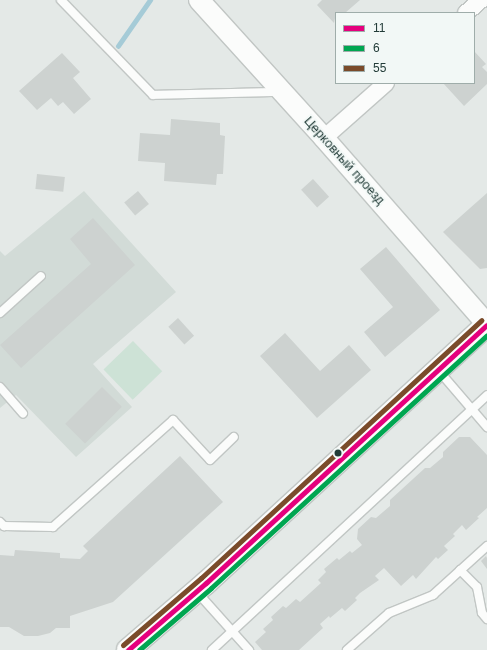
<!DOCTYPE html>
<html>
<head>
<meta charset="utf-8">
<style>
  body { margin:0 }
  #map { position:relative; width:487px; height:650px; overflow:hidden; background:#e4e9e7; font-family:Arial,sans-serif }
  div>[style] { position:absolute }
  .built>* { inset:0; background:#d2dbd7 }
  .green>* { inset:0; background:#cde2d6; transform-origin:0 0 }
  .stream>* { height:4.5px; margin:-2.25px; padding:0 2.25px; transform-origin:2.25px; border-radius:2.25px; background:#a5cbd7 }
  .building>* { inset:0; background:#cdd2d0; transform-origin:0 0 }
  .roads { filter:drop-shadow(1px 0 #c1c6c4) drop-shadow(-1px 0 #c1c6c4) drop-shadow(0 1px #c1c6c4) drop-shadow(0 -1px #c1c6c4) }
  .service>* { height:8px; margin:-4px; padding:0 4px; transform-origin:4px; border-radius:4px; background:#fbfcfb }
  .minor>* { height:16px; margin:-8px; padding:0 8px; transform-origin:8px; border-radius:8px; background:#fbfcfb }
  .tertiary>* { height:20px; margin:-10px; padding:0 10px; transform-origin:10px; border-radius:10px; background:#fbfcfb }
  .secondary>* { height:22px; margin:-11px; padding:0 11px; transform-origin:11px; border-radius:11px; background:#fbfcfb }
  .bus-1>* { height:5px; margin:-2.5px; padding:0 2.5px; transform-origin:2.5px; border-radius:2.5px; background:#e5007d }
  .bus-2>* { height:5px; margin:-2.5px; padding:0 2.5px; transform-origin:2.5px; border-radius:2.5px; background:#00a651 }
  .bus-3>* { height:5px; margin:-2.5px; padding:0 2.5px; transform-origin:2.5px; border-radius:2.5px; background:#7a4b2a }
  .dots>* { width:11px; height:11px; translate:-50% -50%; box-sizing:border-box; border:2px solid #f2f8f6; border-radius:50% }
  span { translate:-50% -50%; white-space:nowrap; text-align:center; line-height:1.15; -webkit-text-stroke:3.5px #f2f8f6; paint-order:stroke }
  .street-label { font-size:13px; color:#223c38 }
  .legend { position:absolute; left:335px; top:12px; width:140px; height:72px; box-sizing:border-box; background:#f2f8f6; border:1px solid #9fadaa; margin:0; padding:5px 7px; list-style:none; font-size:12px; color:#223c38 }
  .legend li { display:flex; align-items:center; gap:8px; height:20px }
  .legend b { width:20px; border:1px solid #9fadaa }
</style>
</head>
<body>
<div id="map">
  <div class="built">
    <i style="clip-path:polygon(84px 191px,176px 292px,93px 364px,132px 407px,76px 457px,16px 395px,0 408px,0 251px,5px 256px)"></i>
  </div>
  <div class="green">
    <i style="left:133px;top:341px;width:42px;height:41px;rotate:46deg"></i>
  </div>
  <div class="stream">
    <i style="left:118px;top:46px;width:56px;rotate:-55.2deg"></i>
  </div>
  <div class="building">
    <i style="clip-path:polygon(322px 0,360px 0,345px 13px,336px 13px,334px 23px,317px 5px)"></i>
    <i style="clip-path:polygon(474px 51px,486px 64px,482px 67px,487px 72px,487px 84px,464px 106px,443px 83px,474px 83px)"></i>
    <i style="clip-path:polygon(62px 53px,80px 72px,73px 78px,91px 99px,74px 114px,63px 102px,58px 106px,51px 98px,37px 110px,19px 91px)"></i>
    <i style="clip-path:polygon(171px 119px,220px 123px,220px 135px,225px 136px,223px 174px,217px 174px,216px 185px,164px 181px,165px 163px,138px 161px,140px 133px,170px 135px)"></i>
    <i style="left:37px;top:174px;width:28px;height:15px;rotate:6deg"></i>
    <i style="left:313px;top:179px;width:24px;height:16px;rotate:48deg"></i>
    <i style="left:138px;top:191px;width:17px;height:18px;rotate:50deg"></i>
    <i style="clip-path:polygon(487px 193px,487px 268px,480px 269px,443px 232px)"></i>
    <i style="clip-path:polygon(93px 218px,135px 265px,21px 368px,0 345px,91px 264px,70px 239px)"></i>
    <i style="clip-path:polygon(386px 247px,440px 310px,385px 357px,364px 332px,393px 307px,360px 269px)"></i>
    <i style="left:178px;top:318px;width:24px;height:13px;rotate:48deg"></i>
    <i style="clip-path:polygon(285px 333px,320px 371px,349px 345px,371px 370px,317px 418px,260px 356px)"></i>
    <i style="left:102px;top:387px;width:28px;height:52px;rotate:45deg"></i>
    <i style="clip-path:polygon(459px 437px,470px 437px,487px 455px,487px 508px,477px 517px,479px 518px,466px 530px,462px 525px,453px 534px,455px 536px,444px 546px,448px 550px,438px 559px,436px 557px,416px 579px,413px 575px,401px 586px,384px 568px,375px 576px,379px 580px,360px 593px,355px 598px,357px 600px,345px 611px,342px 608px,330px 618px,329px 616px,320px 624px,323px 628px,299px 650px,262px 650px,255px 642px,266px 632px,263px 629px,273px 620px,271px 617px,283px 606px,286px 608px,296px 599px,300px 602px,321px 583px,318px 580px,326px 572px,324px 569px,337px 558px,339px 560px,350px 551px,352px 553px,362px 545px,357px 539px,358px 529px,371px 517px,376px 518px,390px 506px,390px 500px,425px 468px,430px 468px,443px 457px,443px 452px)"></i>
    <i style="clip-path:polygon(180px 456px,223px 502px,113px 602px,70px 616px,70px 628px,56px 628px,50px 633px,38px 636px,24px 636px,9px 627px,0 627px,0 555px,14px 556px,15px 550px,60px 553px,60px 558px,80px 559px,88px 551px,83px 546px)"></i>
    <i style="clip-path:polygon(486px 556px,487px 558px,487px 569px,481px 561px)"></i>
  </div>
  <div class="roads">
    <div class="service">
      <i style="left:61px;top:0;width:132px;rotate:45.9deg"></i>
      <i style="left:153px;top:95px;width:126px;rotate:-1.4deg"></i>
      <i style="left:0;top:313px;width:55px;rotate:-42.1deg"></i>
      <i style="left:439px;top:371px;width:74px;rotate:49.4deg"></i>
      <i style="left:0;top:387px;width:35px;rotate:49deg"></i>
      <i style="left:0;top:522px;width:6px;rotate:45deg"></i>
      <i style="left:4px;top:526px;width:49px;rotate:1.2deg"></i>
      <i style="left:53px;top:527px;width:161px;rotate:-41.7deg"></i>
      <i style="left:173px;top:420px;width:54px;rotate:47.2deg"></i>
      <i style="left:210px;top:460px;width:33px;rotate:-44deg"></i>
      <i style="left:460px;top:570px;width:24px;rotate:45deg"></i>
      <i style="left:477px;top:587px;width:26px;rotate:79deg"></i>
      <i style="left:482px;top:613px;width:8px;rotate:50deg"></i>
      <i style="left:197px;top:592px;width:78px;rotate:48.1deg"></i>
      <i style="left:212px;top:650px;width:375px;rotate:-42.8deg"></i>
      <i style="left:347px;top:650px;width:56px;rotate:-41.4deg"></i>
      <i style="left:389px;top:613px;width:48px;rotate:-22.2deg"></i>
      <i style="left:433px;top:595px;width:73px;rotate:-42.2deg"></i>
    </div>
    <div class="minor">
      <i style="left:466px;top:13px;width:20px;rotate:-41deg"></i>
      <i style="left:324px;top:138px;width:83px;rotate:-41.6deg"></i>
    </div>
    <div class="tertiary">
      <i style="left:199px;top:0;width:186px;rotate:47.8deg"></i>
      <i style="left:324px;top:138px;width:247px;rotate:48.8deg"></i>
    </div>
    <div class="secondary">
      <i style="left:128px;top:650px;width:103px;rotate:-40.7deg"></i>
      <i style="left:206px;top:583px;width:381px;rotate:-42.6deg"></i>
    </div>
  </div>
  <div class="bus-1">
    <i style="left:128px;top:650px;width:103px;rotate:-40.7deg"></i>
    <i style="left:206px;top:583px;width:381px;rotate:-42.6deg"></i>
  </div>
  <div class="bus-2">
    <i style="left:139px;top:650px;width:95px;rotate:-40.7deg"></i>
    <i style="left:211px;top:588px;width:374px;rotate:-42.5deg"></i>
  </div>
  <div class="bus-3">
    <i style="left:123px;top:645px;width:103px;rotate:-40.7deg"></i>
    <i style="left:201px;top:578px;width:381px;rotate:-42.6deg"></i>
  </div>
  <div class="dots">
    <i style="left:338px;top:453px;background:#223c38"></i>
  </div>
  <div class="street-label">
    <span style="left:344px;top:161px;rotate:48deg">Церковный проезд</span>
  </div>
  <ul class="legend">
  <li><b style="height:5px;background:#e5007d"></b>11</li>
  <li><b style="height:5px;background:#00a651"></b>6</li>
  <li><b style="height:5px;background:#7a4b2a"></b>55</li>
  </ul>
</div>
</body>
</html>
